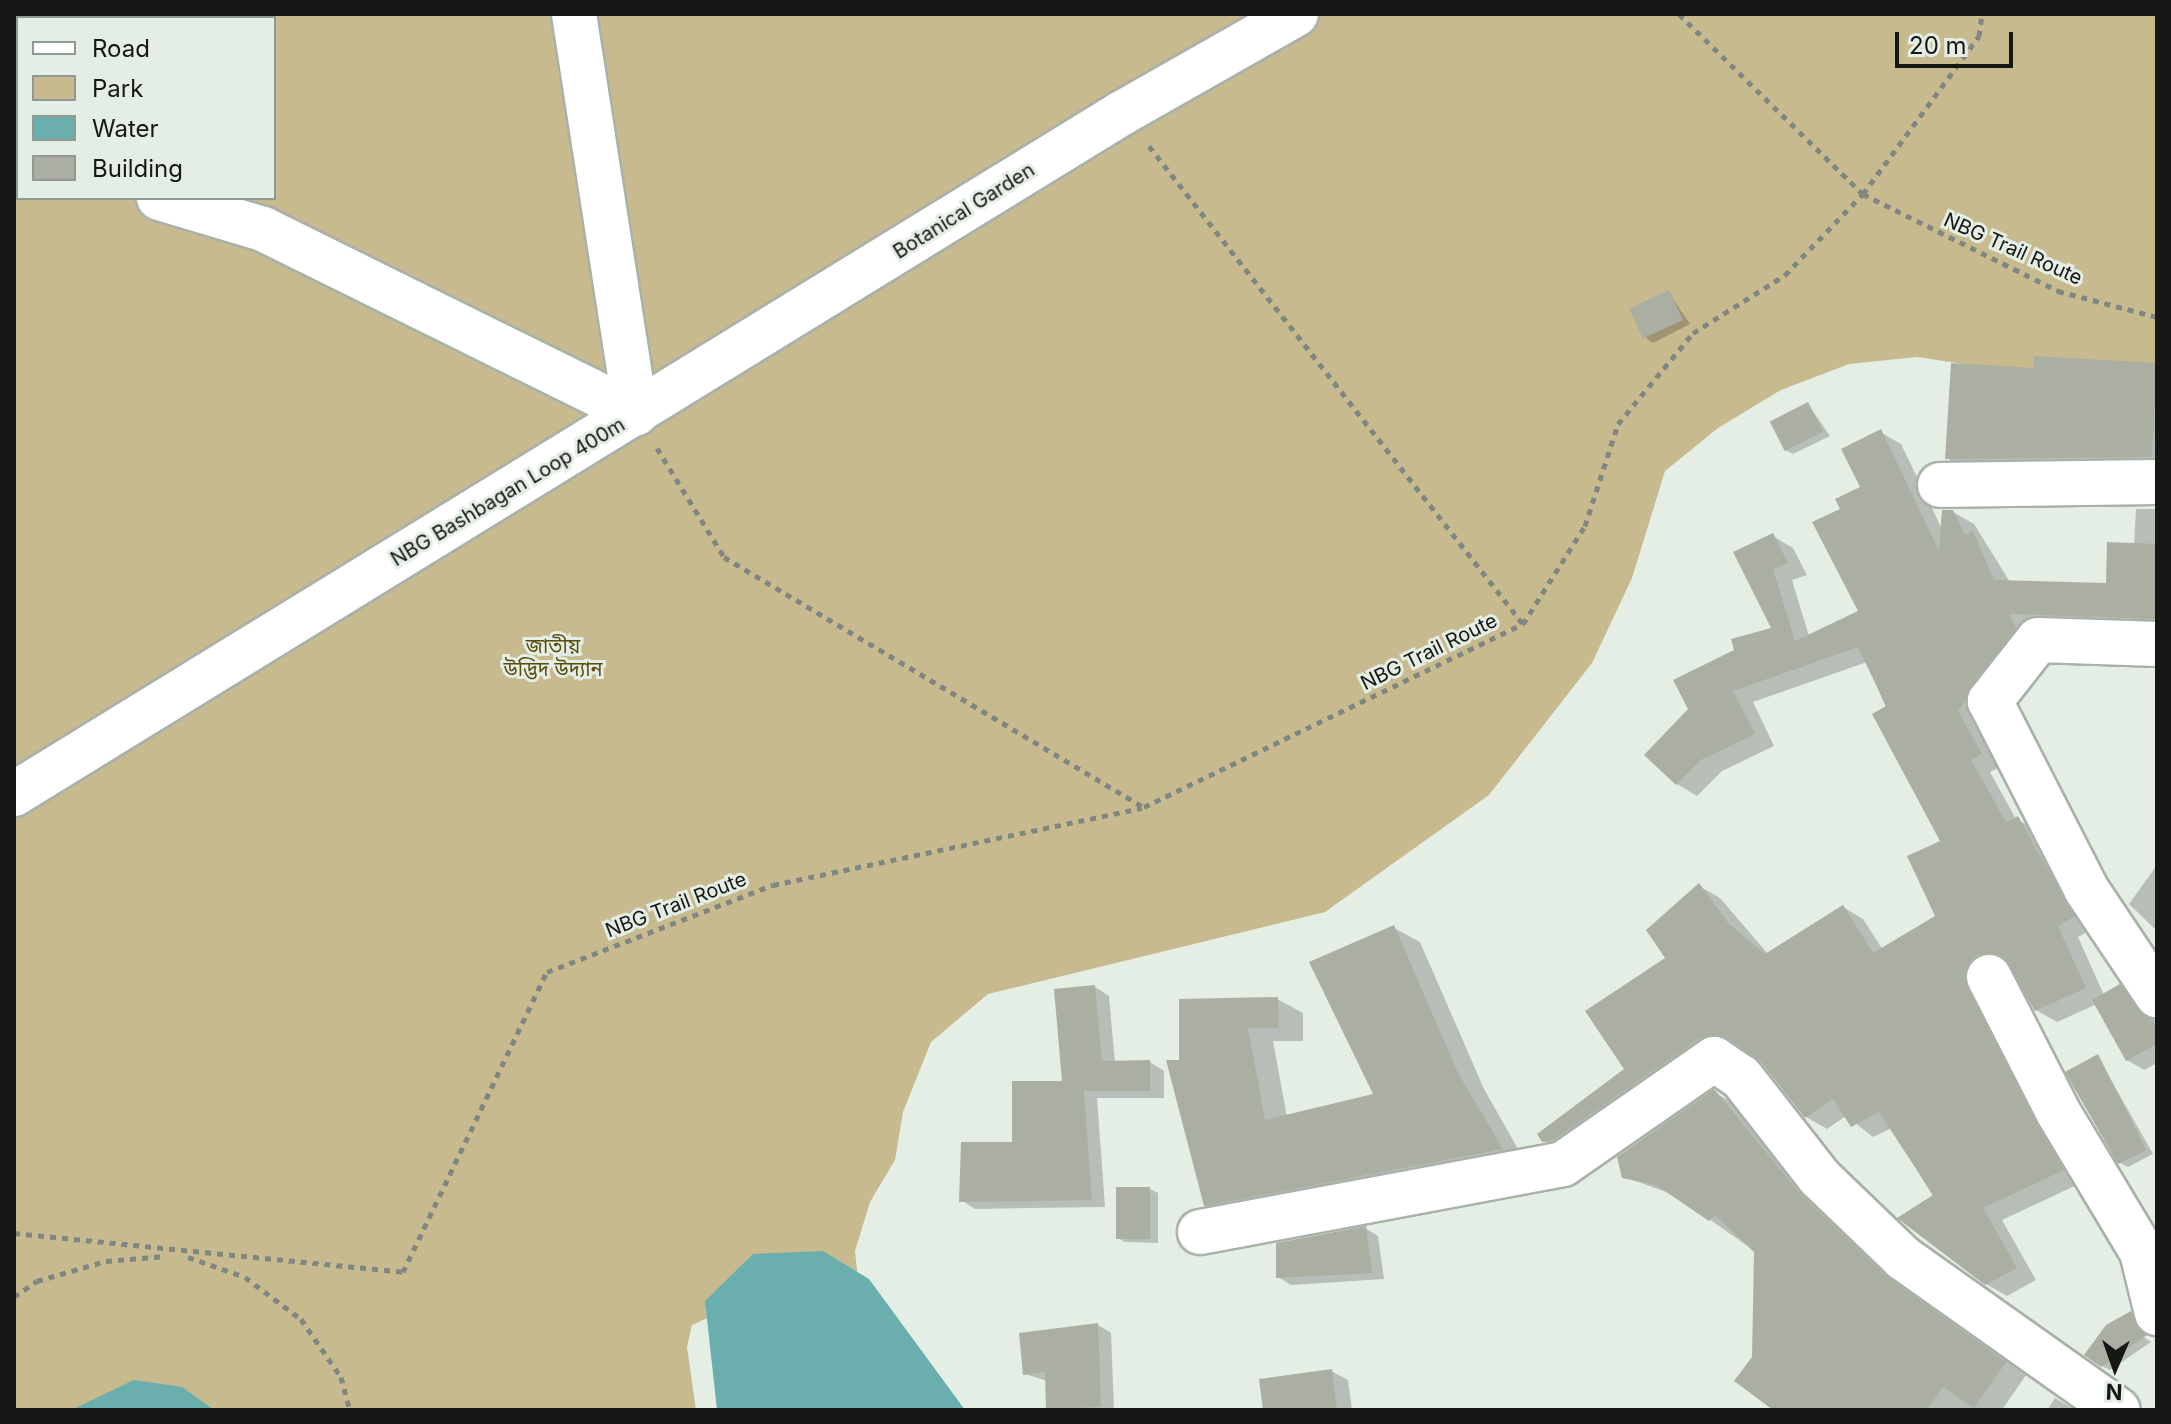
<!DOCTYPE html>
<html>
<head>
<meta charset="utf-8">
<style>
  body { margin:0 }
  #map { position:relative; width:2171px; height:1424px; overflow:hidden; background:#e5eee5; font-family:Inter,"Noto Sans Bengali",sans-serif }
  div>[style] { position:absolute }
  .green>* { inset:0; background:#c6ba8e }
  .water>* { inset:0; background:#6aafad }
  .shadow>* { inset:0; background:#0003 }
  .building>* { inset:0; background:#abaea3; transform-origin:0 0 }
  .path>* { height:5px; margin-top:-2.5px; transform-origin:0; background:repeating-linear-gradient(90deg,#808680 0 6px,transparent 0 12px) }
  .roads { filter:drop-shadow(2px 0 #a9b1a9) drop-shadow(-2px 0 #a9b1a9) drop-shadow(0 2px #a9b1a9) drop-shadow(0 -2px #a9b1a9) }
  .street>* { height:44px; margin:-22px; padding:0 22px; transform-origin:22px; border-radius:22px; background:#fff }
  span { translate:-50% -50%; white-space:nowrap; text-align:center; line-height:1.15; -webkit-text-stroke:6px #e5eee5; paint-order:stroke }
  .street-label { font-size:20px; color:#151815 }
  .park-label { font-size:20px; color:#5a4c0d }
  .frame { position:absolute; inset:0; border:16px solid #151815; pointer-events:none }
  .legend { position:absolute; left:16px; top:16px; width:260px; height:184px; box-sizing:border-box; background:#e5eee5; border:2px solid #929892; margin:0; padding:10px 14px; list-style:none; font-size:24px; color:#151815 }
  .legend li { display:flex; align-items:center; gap:16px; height:40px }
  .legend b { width:40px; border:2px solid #929892 }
  .north { position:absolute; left:2075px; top:1328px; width:80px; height:80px; -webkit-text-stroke:6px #e5eee5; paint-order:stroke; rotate:182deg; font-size:22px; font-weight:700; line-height:32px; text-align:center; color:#151815 }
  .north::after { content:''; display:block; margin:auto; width:28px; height:36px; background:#151815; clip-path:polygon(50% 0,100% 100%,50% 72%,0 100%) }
  .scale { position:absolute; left:1895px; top:32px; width:118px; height:36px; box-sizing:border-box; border:4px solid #151815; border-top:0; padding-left:10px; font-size:24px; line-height:28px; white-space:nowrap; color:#151815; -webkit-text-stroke:6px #e5eee5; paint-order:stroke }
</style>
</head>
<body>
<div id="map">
  <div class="green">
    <i style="clip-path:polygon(evenodd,14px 14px,2157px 14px,2157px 393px,1917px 357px,1849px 364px,1781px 390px,1718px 428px,1665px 471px,1632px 578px,1592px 663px,1489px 795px,1325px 912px,988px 994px,931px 1042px,903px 1112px,895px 1160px,870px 1202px,855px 1251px,858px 1280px,741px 1303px,692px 1325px,687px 1347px,696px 1410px,14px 1410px,14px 14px,18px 18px,274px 18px,274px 198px,18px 198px,18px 18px)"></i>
  </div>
  <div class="water">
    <i style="clip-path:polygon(823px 1251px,869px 1279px,965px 1410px,717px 1410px,705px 1301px,753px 1254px)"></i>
    <i style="clip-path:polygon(134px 1380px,182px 1387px,214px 1410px,71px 1410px)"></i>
  </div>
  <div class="shadow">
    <i style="clip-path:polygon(1669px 293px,1690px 324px,1653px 343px,1646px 338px)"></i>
    <i style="clip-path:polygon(2036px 358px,2157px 365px,2157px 468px,1967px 470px,1947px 458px,2035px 370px)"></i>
    <i style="clip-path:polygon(1808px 404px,1830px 436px,1793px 454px,1785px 450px)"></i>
    <i style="clip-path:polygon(1880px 432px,1901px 444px,1942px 529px,1953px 512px,1974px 524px,2010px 582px,2108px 585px,2134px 545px,2136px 509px,2157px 509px,2157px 629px,2028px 625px,1978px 724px,2002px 766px,1990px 772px,2016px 819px,2038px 830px,2094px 928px,2078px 937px,2104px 995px,2120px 986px,2157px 1022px,2157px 1063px,2144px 1070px,2127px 1060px,2097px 1004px,2057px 1022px,2036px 1010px,2010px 966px,1998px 966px,2083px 1182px,2002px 1220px,2036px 1280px,2007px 1296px,1986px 1284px,1892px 1128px,1873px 1137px,1846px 1116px,1827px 1129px,1806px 1117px,1762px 1060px,1736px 1045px,1564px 1153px,1543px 1141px,1627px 1070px,1699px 886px,1720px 898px,1768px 954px,1843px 907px,1863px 919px,1883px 950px,1937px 917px,1942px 842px,1867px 662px,1753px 702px,1774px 746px,1722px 771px,1697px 796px,1677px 784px,1690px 710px,1737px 651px,1774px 629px,1736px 553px,1773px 536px,1793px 548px,1807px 575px,1792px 580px,1809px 636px,1860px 611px,1843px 510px,1862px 488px)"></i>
    <i style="clip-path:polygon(2157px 865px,2157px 931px,2129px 904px)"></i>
    <i style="clip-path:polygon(1394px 928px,1420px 942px,1484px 1089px,1526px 1163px,1231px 1219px,1205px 1205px,1181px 1062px,1277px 999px,1303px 1013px,1303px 1041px,1273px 1041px,1287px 1117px,1375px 1095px)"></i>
    <i style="clip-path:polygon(1095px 987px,1109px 996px,1115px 1063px,1150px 1062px,1164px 1071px,1164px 1098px,1097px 1098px,1105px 1207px,975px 1209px,961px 1200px,1065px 1083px)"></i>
    <i style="clip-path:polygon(2098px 1057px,2153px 1154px,2128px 1167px,2120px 1163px)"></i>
    <i style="clip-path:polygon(1714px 1092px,1735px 1104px,1823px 1210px,1907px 1291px,2026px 1375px,2002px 1410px,1775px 1410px,1754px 1358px,1756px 1252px,1675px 1195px,1624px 1177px)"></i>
    <i style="clip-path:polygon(1150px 1189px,1158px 1193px,1158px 1243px,1125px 1242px,1118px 1238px)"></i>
    <i style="clip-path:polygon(1365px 1228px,1378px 1236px,1384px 1279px,1291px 1285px,1278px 1277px)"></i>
    <i style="clip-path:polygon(2126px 1324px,2151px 1342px,2110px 1370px,2102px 1366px)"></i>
    <i style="clip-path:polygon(1098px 1325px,1111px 1333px,1114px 1410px,1053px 1410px,1047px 1381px,1025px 1374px)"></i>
    <i style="clip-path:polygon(1331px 1371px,1348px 1380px,1352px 1410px,1265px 1410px)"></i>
    <i style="clip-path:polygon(2055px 1398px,2075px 1410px,2047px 1410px)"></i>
  </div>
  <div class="building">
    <i style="left:1669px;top:290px;width:33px;height:44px;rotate:65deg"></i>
    <i style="clip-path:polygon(2034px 356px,2157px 363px,2152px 457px,1945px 459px,1951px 363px,2033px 368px)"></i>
    <i style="left:1808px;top:402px;width:33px;height:43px;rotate:63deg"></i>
    <i style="clip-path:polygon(1881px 429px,1939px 551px,1942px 510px,1953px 510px,1965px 535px,1973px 531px,1994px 580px,2106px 583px,2107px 542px,2157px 544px,2157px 619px,2009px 614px,2016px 628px,1958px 711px,1982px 754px,1971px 760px,2006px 822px,2018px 816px,2074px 917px,2058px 926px,2086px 988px,2035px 1011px,2003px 957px,1978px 954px,1968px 964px,1967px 988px,2064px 1170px,1983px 1208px,2017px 1268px,1985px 1285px,1897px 1218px,1933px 1195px,1879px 1112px,1851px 1127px,1833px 1099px,1805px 1118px,1760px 1061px,1727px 1038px,1700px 1038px,1553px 1140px,1542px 1142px,1537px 1134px,1624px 1069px,1585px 1011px,1665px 958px,1646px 930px,1699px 883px,1729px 924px,1765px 954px,1843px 905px,1873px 953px,1935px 916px,1907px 856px,1940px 841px,1872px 714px,1886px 706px,1858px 647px,1733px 691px,1755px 734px,1701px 760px,1676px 785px,1644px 755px,1688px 709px,1673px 680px,1734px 650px,1731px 639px,1771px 628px,1733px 552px,1773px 533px,1788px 563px,1773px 569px,1795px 641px,1858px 611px,1812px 522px,1840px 509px,1835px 499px,1860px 487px,1841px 449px)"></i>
    <i style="clip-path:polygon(1394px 925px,1458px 1073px,1503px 1149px,1204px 1206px,1166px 1060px,1179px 1060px,1179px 999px,1278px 997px,1279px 1028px,1248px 1028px,1265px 1120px,1373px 1094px,1309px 962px)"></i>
    <i style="clip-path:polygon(2120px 984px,2157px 1027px,2157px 1044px,2126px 1061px,2092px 1000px)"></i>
    <i style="clip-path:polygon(1095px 985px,1102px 1061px,1150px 1060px,1150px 1091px,1084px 1091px,1092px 1200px,959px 1202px,961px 1142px,1012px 1142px,1012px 1081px,1062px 1081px,1054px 989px)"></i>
    <i style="clip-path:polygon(2098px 1054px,2146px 1150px,2118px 1164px,2065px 1072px)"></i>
    <i style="clip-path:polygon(1714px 1089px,1802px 1196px,1886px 1276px,2006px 1362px,1974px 1408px,1943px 1387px,1927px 1410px,1773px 1410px,1734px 1381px,1752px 1357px,1754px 1252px,1715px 1215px,1709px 1221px,1656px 1185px,1622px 1178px,1617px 1157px)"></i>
    <i style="left:1116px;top:1187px;width:34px;height:52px"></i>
    <i style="clip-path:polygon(1366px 1226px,1372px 1273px,1276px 1278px,1276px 1243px)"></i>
    <i style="clip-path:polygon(2131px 1311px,2147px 1335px,2101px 1367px,2084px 1355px,2106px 1325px)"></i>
    <i style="clip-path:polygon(1098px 1323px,1101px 1407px,1046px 1409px,1045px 1372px,1023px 1375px,1019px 1333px)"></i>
    <i style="clip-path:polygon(1332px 1369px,1337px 1410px,1263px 1410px,1259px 1379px)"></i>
  </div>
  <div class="path">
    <i style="left:1679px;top:14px;width:257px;rotate:44.4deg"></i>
    <i style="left:1863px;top:194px;width:218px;rotate:26.4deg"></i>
    <i style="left:2058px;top:291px;width:102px;rotate:14.7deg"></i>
    <i style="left:1149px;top:146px;width:607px;rotate:51.96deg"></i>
    <i style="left:657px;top:448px;width:128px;rotate:58.4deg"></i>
    <i style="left:724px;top:557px;width:489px;rotate:30.8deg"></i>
    <i style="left:1144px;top:807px;width:421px;rotate:-25.8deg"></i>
    <i style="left:1523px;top:624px;width:116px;rotate:-57.7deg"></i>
    <i style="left:1585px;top:526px;width:107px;rotate:-72.1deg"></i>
    <i style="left:1618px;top:424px;width:118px;rotate:-50.5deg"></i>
    <i style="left:1693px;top:333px;width:109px;rotate:-32.2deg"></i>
    <i style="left:1785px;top:275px;width:112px;rotate:-46.1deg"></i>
    <i style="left:1863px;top:194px;width:196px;rotate:-53.7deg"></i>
    <i style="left:1979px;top:36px;width:22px;rotate:-82deg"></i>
    <i style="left:14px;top:1233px;width:391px;rotate:5.7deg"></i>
    <i style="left:403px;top:1272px;width:333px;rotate:-64.4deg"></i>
    <i style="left:547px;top:972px;width:242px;rotate:-21.1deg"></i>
    <i style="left:773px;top:885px;width:377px;rotate:-11.8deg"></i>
    <i style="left:188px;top:1257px;width:60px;rotate:19.3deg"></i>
    <i style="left:245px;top:1277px;width:70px;rotate:36.9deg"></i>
    <i style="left:301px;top:1319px;width:70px;rotate:55.4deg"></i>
    <i style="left:341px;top:1377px;width:34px;rotate:75deg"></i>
    <i style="left:14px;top:1297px;width:28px;rotate:-35deg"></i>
    <i style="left:37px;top:1281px;width:72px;rotate:-16.2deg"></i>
    <i style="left:106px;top:1261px;width:60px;rotate:-4.8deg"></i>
  </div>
  <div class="roads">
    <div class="street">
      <i style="left:52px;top:14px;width:4px;rotate:90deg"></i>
      <i style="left:574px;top:14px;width:404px;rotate:81.2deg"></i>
      <i style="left:14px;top:166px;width:4px"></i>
      <i style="left:159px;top:198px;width:109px;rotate:16.6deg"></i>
      <i style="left:263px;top:229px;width:416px;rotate:26.3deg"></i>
      <i style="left:1940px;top:485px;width:217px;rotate:-0.8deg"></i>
      <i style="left:2157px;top:644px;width:119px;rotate:-178.1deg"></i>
      <i style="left:2038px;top:640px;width:78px;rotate:128.2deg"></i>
      <i style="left:1990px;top:701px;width:211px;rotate:62.9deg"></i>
      <i style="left:2086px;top:889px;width:128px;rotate:56.2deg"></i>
      <i style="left:14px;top:794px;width:1301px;rotate:-31.58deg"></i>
      <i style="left:1122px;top:113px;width:200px;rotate:-29.6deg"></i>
      <i style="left:1989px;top:977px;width:152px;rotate:62.9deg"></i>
      <i style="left:2058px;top:1112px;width:163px;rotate:59deg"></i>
      <i style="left:2142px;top:1252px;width:63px;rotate:76.2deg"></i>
      <i style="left:1200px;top:1232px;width:369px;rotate:-10.6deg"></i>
      <i style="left:1563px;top:1164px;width:184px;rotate:-34.8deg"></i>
      <i style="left:1714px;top:1059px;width:32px;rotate:34deg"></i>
      <i style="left:1741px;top:1077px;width:128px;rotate:52deg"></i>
      <i style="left:1820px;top:1178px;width:115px;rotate:43.9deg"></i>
      <i style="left:1903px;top:1258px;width:263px;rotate:35.3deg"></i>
    </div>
  </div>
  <div class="street-label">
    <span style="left:964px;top:211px;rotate:-32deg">Botanical Garden</span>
    <span style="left:2013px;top:249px;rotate:24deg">NBG Trail Route</span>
    <span style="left:508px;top:492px;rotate:-31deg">NBG Bashbagan Loop 400m</span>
    <span style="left:1429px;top:652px;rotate:-26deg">NBG Trail Route</span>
    <span style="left:676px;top:905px;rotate:-21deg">NBG Trail Route</span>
  </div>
  <div class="park-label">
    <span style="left:553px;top:658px">জাতীয়<br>উদ্ভিদ উদ্যান</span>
  </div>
  <div class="frame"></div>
  <ul class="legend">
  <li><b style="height:10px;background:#fff"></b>Road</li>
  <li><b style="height:22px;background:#c6ba8e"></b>Park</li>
  <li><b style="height:22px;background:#6aafad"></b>Water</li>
  <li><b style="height:22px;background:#abaea3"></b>Building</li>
  </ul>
  <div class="north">N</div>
  <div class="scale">20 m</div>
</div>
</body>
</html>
